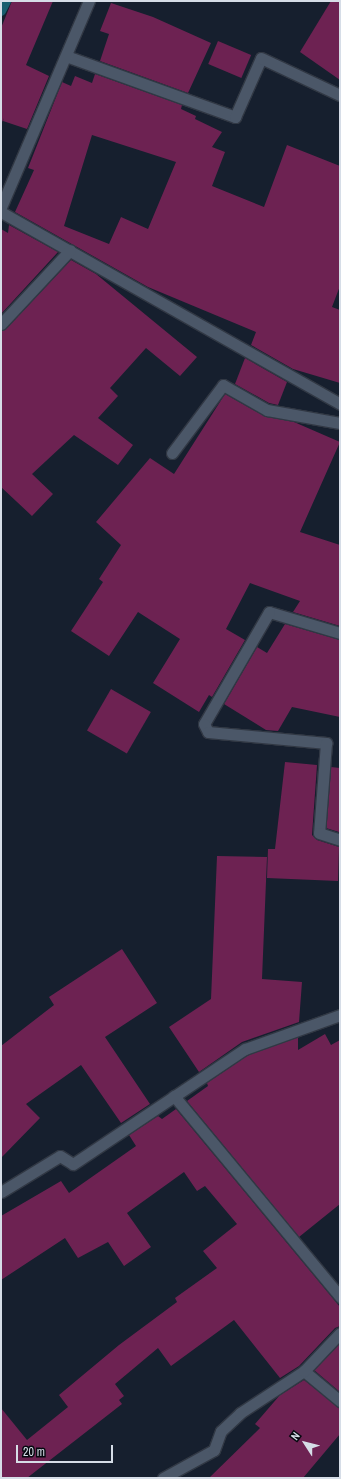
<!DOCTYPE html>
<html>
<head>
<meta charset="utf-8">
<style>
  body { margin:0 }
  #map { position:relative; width:341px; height:1479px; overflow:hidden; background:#161f2e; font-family:"Archivo Narrow",sans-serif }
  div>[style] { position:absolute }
  .stream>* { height:10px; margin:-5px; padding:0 5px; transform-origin:5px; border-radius:5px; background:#175d6e }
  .building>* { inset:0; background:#6d2252; transform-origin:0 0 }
  .roads { filter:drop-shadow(1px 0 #313844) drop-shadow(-1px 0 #313844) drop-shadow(0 1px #313844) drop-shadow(0 -1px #313844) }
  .minor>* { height:11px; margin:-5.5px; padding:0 5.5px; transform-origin:5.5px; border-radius:5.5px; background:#4b5768 }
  span { translate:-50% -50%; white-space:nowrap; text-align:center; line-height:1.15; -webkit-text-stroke:3px #060910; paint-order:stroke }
  .frame { position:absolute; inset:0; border:2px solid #d6dde7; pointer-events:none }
  .north { position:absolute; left:285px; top:1423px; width:40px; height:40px; -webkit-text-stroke:3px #060910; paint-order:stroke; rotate:306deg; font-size:11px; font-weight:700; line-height:16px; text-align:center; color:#d6dde7 }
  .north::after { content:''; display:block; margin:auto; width:14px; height:18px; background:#d6dde7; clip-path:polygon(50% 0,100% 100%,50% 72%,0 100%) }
  .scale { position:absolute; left:16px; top:1445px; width:97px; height:18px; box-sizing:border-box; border:2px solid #d6dde7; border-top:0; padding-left:5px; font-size:12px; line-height:14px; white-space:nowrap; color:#d6dde7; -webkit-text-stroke:3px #060910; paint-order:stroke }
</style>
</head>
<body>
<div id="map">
  <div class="stream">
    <i style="left:1px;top:11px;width:11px;rotate:-63deg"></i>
  </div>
  <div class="building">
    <i style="clip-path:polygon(12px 1px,53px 1px,26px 65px,49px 76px,27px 129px,3px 121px,4px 118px,1px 124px,1px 28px)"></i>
    <i style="clip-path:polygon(331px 1px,340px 1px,340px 80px,300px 52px)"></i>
    <i style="clip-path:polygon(111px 3px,153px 17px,211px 43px,188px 93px,100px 61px,109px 34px,100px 31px)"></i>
    <i style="left:218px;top:41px;width:36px;height:25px;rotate:23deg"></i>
    <i style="clip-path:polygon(evenodd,95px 74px,182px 105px,181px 109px,196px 116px,195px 119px,222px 132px,212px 147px,225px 152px,212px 186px,264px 207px,287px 145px,340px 166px,340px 286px,332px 307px,340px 310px,340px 383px,293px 369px,251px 345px,256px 332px,148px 287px,15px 212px,34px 170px,28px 168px,62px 82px,71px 86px,75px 76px,92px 83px,95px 74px,92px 135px,176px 162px,148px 229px,121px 217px,109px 244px,64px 226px,92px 135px)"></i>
    <i style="clip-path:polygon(9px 225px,58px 252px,1px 314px,1px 229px,8px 233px)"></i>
    <i style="clip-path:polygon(71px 260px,96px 274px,197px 357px,180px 376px,146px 348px,110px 388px,118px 396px,98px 418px,133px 445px,118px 465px,74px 435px,32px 474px,53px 494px,32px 516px,1px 487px,1px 331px,6px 329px)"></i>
    <i style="clip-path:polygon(245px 358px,287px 382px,278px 405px,269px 403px,235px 384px)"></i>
    <i style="clip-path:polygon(225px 394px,264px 416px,294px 422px,340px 442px,300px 532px,340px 545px,340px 626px,293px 612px,300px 601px,250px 583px,226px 629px,245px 640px,212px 697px,209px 695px,199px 712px,153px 683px,180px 639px,138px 612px,109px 656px,71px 631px,103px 582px,99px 579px,121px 545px,96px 522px,150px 458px,174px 474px)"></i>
    <i style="clip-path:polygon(285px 624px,340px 640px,340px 717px,292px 707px,278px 731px,266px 730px,224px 704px,257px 647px,267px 653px)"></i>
    <i style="left:111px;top:689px;width:46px;height:48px;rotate:30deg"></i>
    <i style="clip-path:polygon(285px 762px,317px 765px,312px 835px,317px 840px,339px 847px,338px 881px,267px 878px,268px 849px,275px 849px)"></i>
    <i style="clip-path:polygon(331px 767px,340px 768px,339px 832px,326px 828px)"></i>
    <i style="clip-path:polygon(217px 856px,267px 857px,262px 979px,302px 982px,299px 1022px,242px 1042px,199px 1072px,169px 1027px,211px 999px)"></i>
    <i style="clip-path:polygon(122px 949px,157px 1003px,105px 1037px,150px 1104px,121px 1123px,81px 1065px,26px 1104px,40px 1118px,1px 1158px,1px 1046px,54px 1005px,49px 997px)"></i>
    <i style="clip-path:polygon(325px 1034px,331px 1045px,340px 1040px,340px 1204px,299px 1237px,187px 1101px,208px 1086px,207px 1083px,248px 1055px,298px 1037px,298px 1050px)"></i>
    <i style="clip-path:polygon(176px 1109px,340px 1307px,340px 1326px,335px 1328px,299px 1366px,280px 1378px,234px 1320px,171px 1366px,158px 1348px,115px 1384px,124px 1396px,119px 1400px,122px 1404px,27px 1478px,1px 1478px,1px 1408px,27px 1440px,68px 1407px,59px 1395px,119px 1345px,177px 1302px,175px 1298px,217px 1268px,203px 1251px,237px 1224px,205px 1186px,197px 1191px,184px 1172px,127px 1213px,151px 1247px,124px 1266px,108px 1242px,78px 1258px,65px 1238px,1px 1280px,1px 1216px,61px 1181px,69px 1193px,136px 1146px,129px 1135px,158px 1116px,162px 1119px)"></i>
    <i style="clip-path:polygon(340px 1343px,340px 1392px,314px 1370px)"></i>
    <i style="clip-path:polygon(304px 1380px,340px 1408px,340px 1434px,303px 1478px,209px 1478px,260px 1428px,255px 1424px,280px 1395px)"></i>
  </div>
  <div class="roads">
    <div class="minor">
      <i style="left:66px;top:56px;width:180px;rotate:19.8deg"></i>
      <i style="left:235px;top:117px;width:64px;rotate:-66.2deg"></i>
      <i style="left:261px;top:58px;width:87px;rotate:25.1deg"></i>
      <i style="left:1px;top:207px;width:224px;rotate:-66.9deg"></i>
      <i style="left:1px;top:212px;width:390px;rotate:29.5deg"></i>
      <i style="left:1px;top:324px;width:101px;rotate:-47deg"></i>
      <i style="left:172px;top:453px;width:85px;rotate:-53.1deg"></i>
      <i style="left:223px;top:385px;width:51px;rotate:29.6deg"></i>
      <i style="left:267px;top:410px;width:74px;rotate:10.1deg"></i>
      <i style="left:340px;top:633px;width:74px;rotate:-163.5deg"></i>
      <i style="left:269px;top:612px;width:129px;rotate:120.1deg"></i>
      <i style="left:204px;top:724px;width:9px;rotate:63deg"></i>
      <i style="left:208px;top:732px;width:119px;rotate:5.3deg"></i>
      <i style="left:326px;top:743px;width:90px;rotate:94.4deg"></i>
      <i style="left:319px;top:833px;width:22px;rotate:18deg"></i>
      <i style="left:174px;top:1096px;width:261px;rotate:50.4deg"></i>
      <i style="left:1px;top:1192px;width:69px;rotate:-31.4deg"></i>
      <i style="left:60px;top:1156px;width:15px;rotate:32deg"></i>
      <i style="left:73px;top:1164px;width:207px;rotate:-33.8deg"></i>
      <i style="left:245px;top:1049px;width:101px;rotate:-19.7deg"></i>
      <i style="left:304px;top:1371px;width:47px;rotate:39.8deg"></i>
      <i style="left:163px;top:1478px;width:58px;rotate:-28.8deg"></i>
      <i style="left:214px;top:1450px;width:20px;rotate:-70deg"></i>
      <i style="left:221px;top:1431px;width:26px;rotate:-43deg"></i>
      <i style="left:240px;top:1413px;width:77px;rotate:-33.3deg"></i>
      <i style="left:304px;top:1371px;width:52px;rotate:-46.5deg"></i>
    </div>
  </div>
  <div class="frame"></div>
  <div class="north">N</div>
  <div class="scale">20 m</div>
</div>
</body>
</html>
